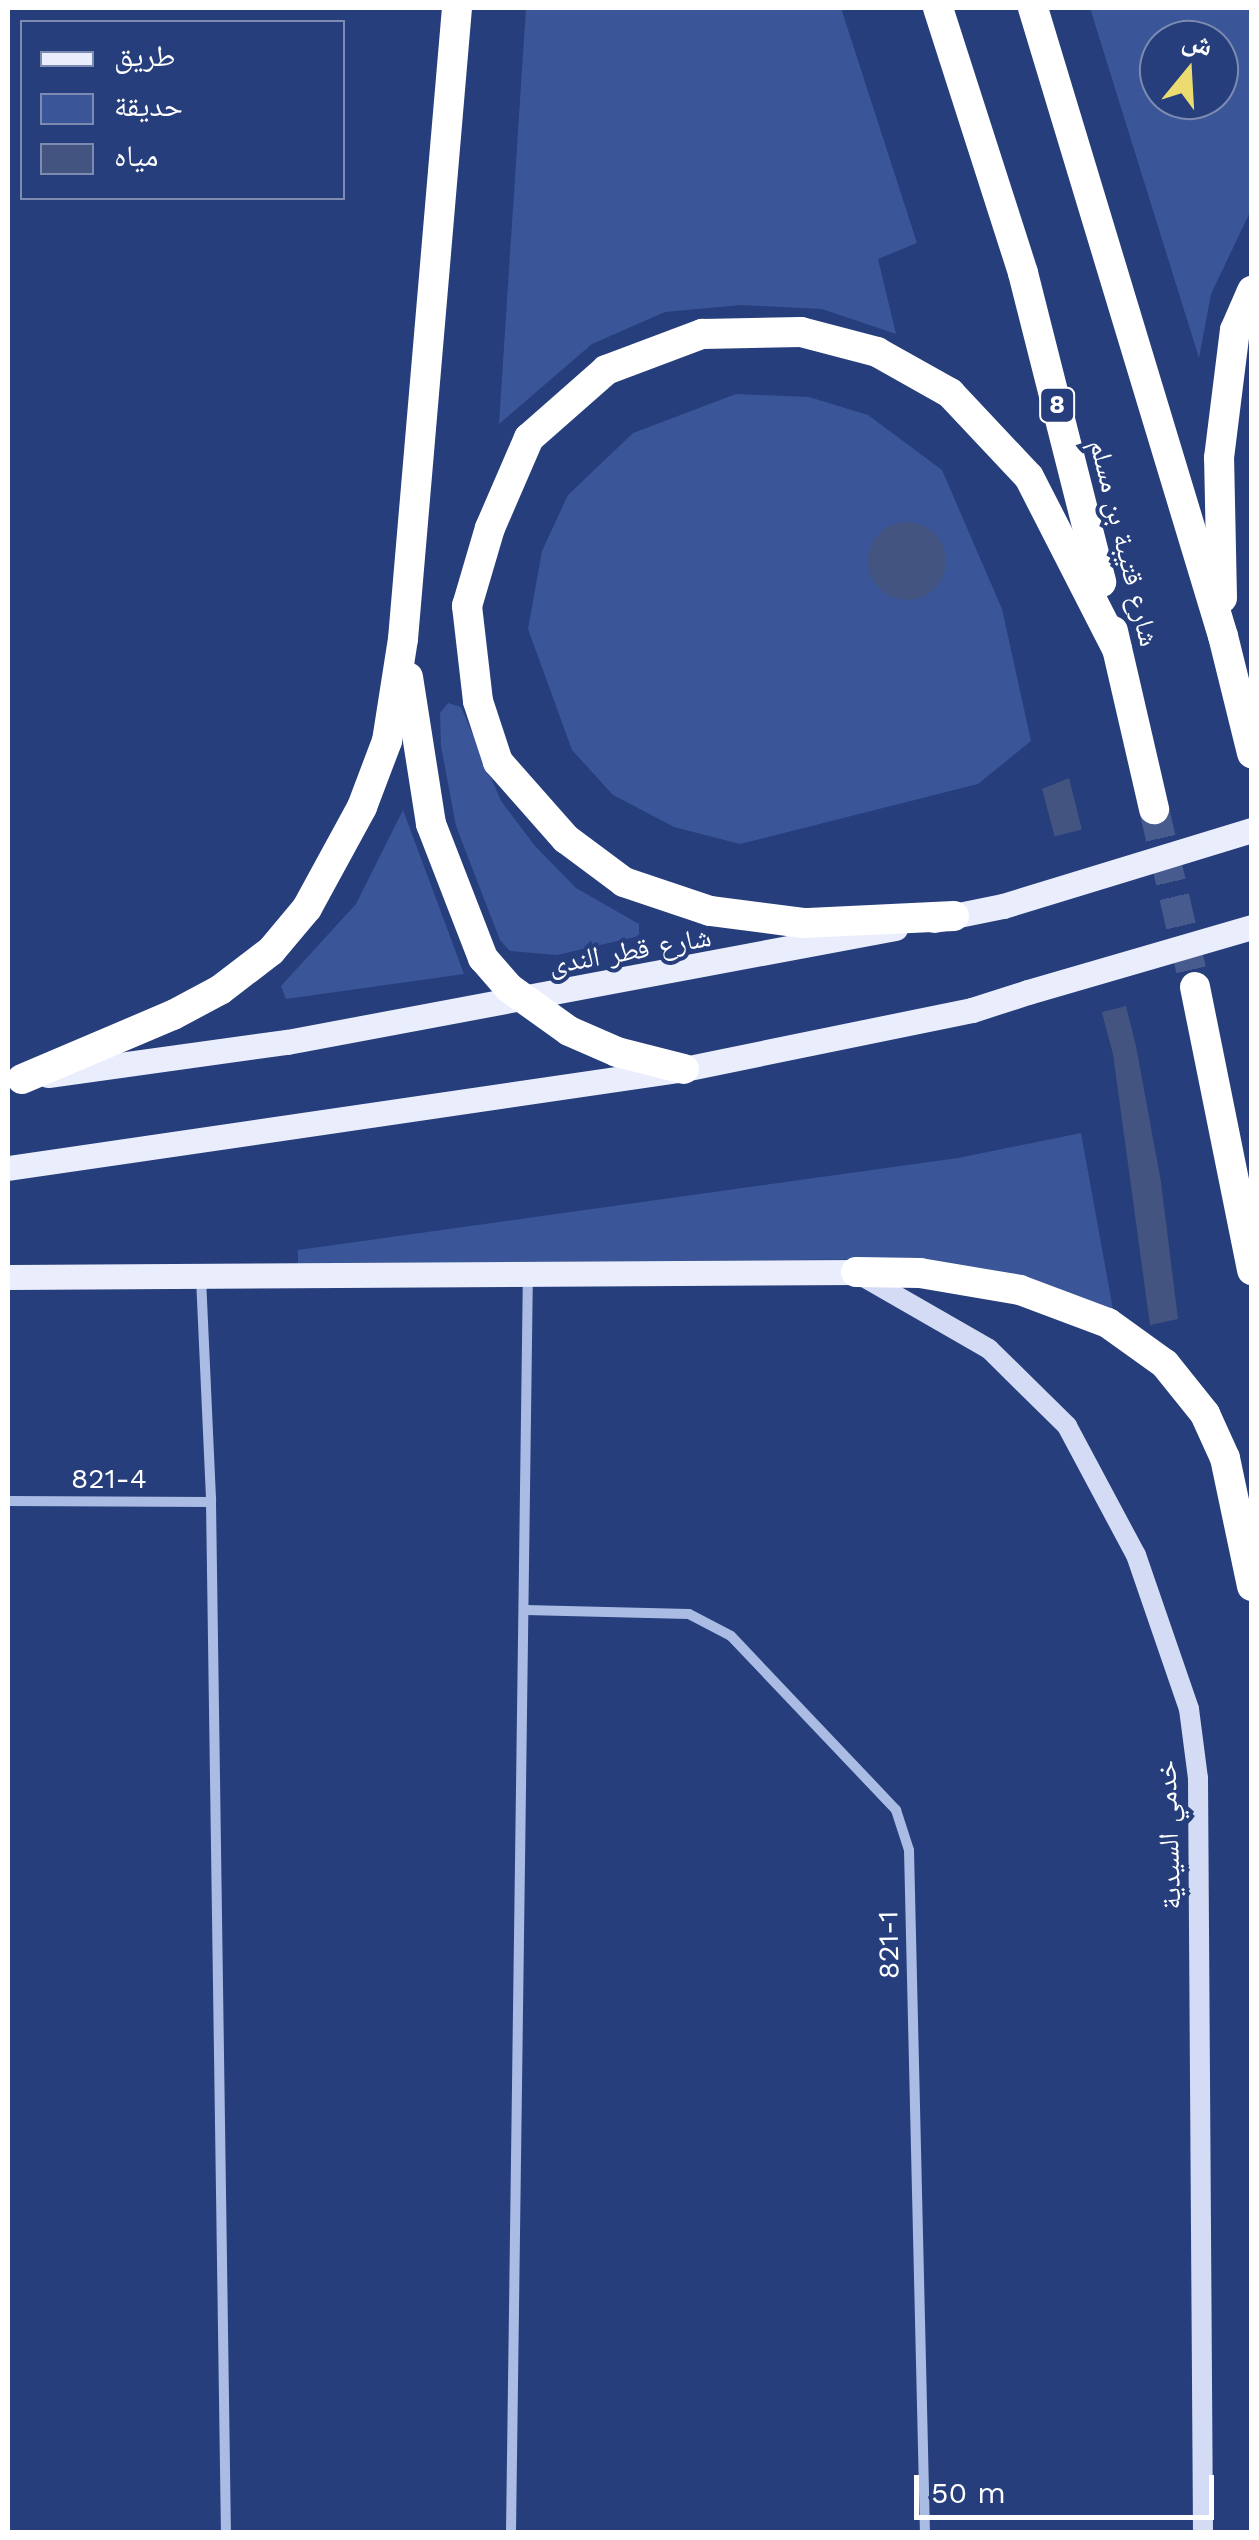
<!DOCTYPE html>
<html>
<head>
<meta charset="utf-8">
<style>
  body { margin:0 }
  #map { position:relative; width:1259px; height:2540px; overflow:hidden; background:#263e7b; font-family:"Work Sans","Noto Naskh Arabic",sans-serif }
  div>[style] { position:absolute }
  .green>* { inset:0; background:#3a5698 }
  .water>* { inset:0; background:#435481 }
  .round { border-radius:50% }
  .pier>* { inset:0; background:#263e7b; transform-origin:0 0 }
  .highway-tunnel>* { height:30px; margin-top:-15px; transform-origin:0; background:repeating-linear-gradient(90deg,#475b8f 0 30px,transparent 0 45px) }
  .street>* { height:10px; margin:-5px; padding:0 5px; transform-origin:5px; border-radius:5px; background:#aabce4 }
  .secondary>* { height:20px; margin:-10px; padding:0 10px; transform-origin:10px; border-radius:10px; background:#d3dcf4 }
  .primary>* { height:25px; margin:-12.5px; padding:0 12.5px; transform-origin:12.5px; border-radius:12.5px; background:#eaeefc }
  .highway>* { height:30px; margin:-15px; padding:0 15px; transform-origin:15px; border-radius:15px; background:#fff }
  .primary-bridge>* { height:25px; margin:-12.5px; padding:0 12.5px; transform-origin:12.5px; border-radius:12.5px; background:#eaeefc }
  span { translate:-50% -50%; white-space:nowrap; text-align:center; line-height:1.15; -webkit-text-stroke:8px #263e7b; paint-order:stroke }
  .shield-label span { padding:2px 8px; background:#263e7b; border:2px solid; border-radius:8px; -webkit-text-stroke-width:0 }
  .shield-label { font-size:25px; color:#fff; font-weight:700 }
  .street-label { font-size:28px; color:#fff }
  .frame { position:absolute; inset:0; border:10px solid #fff; pointer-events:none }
  .legend { position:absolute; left:20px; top:20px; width:325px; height:180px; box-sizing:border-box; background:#263e7b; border:2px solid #7d8bb0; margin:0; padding:12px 18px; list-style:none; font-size:30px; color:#fff }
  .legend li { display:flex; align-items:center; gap:20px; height:50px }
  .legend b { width:50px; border:2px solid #7d8bb0 }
  .north { position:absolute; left:1139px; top:20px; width:100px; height:100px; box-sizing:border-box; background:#263e7b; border:2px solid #7d8bb0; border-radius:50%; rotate:18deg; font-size:28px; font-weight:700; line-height:40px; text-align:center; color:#fff }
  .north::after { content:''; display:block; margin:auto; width:35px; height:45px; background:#ecdb70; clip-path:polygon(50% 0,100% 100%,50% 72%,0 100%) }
  .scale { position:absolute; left:914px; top:2475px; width:300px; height:45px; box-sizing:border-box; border:5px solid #fff; border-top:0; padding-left:12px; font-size:30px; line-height:35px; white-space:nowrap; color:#fff; -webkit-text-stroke:8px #263e7b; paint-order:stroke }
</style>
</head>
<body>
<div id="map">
  <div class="green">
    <i style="clip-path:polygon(526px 8px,841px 8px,917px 243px,878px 259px,896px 334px,822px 309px,741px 305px,665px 312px,592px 344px,499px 424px)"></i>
    <i style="clip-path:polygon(evenodd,1090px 8px,1251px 8px,1251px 210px,1211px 294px,1199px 358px,1090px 8px,1159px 40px,1219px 40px,1219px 100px,1159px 100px,1159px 40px)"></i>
    <i style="clip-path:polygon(736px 394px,809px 397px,868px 415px,942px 470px,1002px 609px,1031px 741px,978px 784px,740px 844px,674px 827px,613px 795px,572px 750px,528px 629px,542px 551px,568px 495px,633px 433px)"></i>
    <i style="clip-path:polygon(448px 703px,461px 707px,501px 801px,535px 846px,576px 888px,639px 924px,639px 936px,557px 955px,510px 951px,500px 940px,456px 826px,441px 746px,440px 713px)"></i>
    <i style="clip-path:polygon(403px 810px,464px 974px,286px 999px,281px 986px,356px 904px)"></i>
    <i style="clip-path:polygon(1081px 1133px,1114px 1315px,1029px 1278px,902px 1259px,298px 1264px,298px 1250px,958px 1158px)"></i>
  </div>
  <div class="water">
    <i class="round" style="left:868px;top:522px;width:78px;height:78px"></i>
    <i style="clip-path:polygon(1069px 778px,1136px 1046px,1161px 1182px,1178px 1319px,1150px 1325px,1113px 1054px,1042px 789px)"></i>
  </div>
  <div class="pier">
    <i style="left:1088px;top:828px;width:182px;height:38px;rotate:76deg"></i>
  </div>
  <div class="highway-tunnel">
    <i style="left:1154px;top:809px;width:183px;rotate:77deg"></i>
  </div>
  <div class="street">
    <i style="left:201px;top:1278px;width:224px;rotate:87.4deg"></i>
    <i style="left:211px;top:1502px;width:1030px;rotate:89.17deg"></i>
    <i style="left:8px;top:1501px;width:203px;rotate:0.3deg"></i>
    <i style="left:525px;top:1610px;width:164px;rotate:1.4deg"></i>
    <i style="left:689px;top:1614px;width:47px;rotate:27.6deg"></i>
    <i style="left:731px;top:1636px;width:240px;rotate:46.5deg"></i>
    <i style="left:896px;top:1810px;width:42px;rotate:72deg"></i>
    <i style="left:909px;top:1850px;width:682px;rotate:88.66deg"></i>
    <i style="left:511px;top:2532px;width:1258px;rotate:-89.23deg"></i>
  </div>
  <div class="secondary">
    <i style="left:862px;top:1276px;width:146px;rotate:29.9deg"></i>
    <i style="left:989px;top:1349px;width:110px;rotate:44.6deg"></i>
    <i style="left:1067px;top:1426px;width:146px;rotate:61.9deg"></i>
    <i style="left:1136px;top:1555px;width:163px;rotate:71deg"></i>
    <i style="left:1189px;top:1709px;width:70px;rotate:82.6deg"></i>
    <i style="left:1198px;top:1778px;width:754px;rotate:89.62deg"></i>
  </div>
  <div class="primary">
    <i style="left:934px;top:920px;width:70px;rotate:-11.5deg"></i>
    <i style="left:48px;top:1075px;width:241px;rotate:-7.9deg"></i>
    <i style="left:287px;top:1042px;width:619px;rotate:-10.62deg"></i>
    <i style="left:8px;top:1168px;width:683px;rotate:-8.33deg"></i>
    <i style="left:684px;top:1069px;width:294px;rotate:-11.6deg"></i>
    <i style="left:972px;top:1010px;width:59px;rotate:-17.8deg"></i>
    <i style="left:8px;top:1277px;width:848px;rotate:-0.34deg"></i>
  </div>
  <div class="highway">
    <i style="left:938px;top:8px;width:278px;rotate:72.2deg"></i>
    <i style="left:1023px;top:273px;width:319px;rotate:75.8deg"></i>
    <i style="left:1033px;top:8px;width:656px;rotate:73.17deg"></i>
    <i style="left:1223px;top:636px;width:121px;rotate:76.1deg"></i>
    <i style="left:1222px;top:598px;width:140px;rotate:-91.2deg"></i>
    <i style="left:1219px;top:458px;width:129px;rotate:-82.9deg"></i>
    <i style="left:1235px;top:330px;width:43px;rotate:-66.4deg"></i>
    <i style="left:1113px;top:631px;width:183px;rotate:77deg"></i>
    <i style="left:408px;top:677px;width:149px;rotate:81.1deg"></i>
    <i style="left:431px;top:824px;width:144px;rotate:68.8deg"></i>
    <i style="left:483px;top:958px;width:40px;rotate:49deg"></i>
    <i style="left:509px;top:988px;width:74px;rotate:35.6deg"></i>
    <i style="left:569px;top:1031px;width:52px;rotate:23.6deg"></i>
    <i style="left:617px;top:1052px;width:69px;rotate:14.2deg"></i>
    <i style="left:954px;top:916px;width:151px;rotate:177.3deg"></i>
    <i style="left:803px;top:923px;width:94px;rotate:-172.6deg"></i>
    <i style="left:710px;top:911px;width:91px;rotate:-161.4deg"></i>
    <i style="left:624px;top:882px;width:72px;rotate:-143.4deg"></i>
    <i style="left:566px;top:839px;width:103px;rotate:-131.4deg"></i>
    <i style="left:498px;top:762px;width:64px;rotate:-108.2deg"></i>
    <i style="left:478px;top:701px;width:96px;rotate:-96.6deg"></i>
    <i style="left:467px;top:606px;width:81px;rotate:-73.6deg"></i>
    <i style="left:490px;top:528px;width:98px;rotate:-66.6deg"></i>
    <i style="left:529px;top:438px;width:103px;rotate:-41.4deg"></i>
    <i style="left:606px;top:370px;width:103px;rotate:-20.6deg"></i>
    <i style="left:702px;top:334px;width:99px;rotate:-1.2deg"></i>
    <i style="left:801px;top:332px;width:79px;rotate:14.7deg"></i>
    <i style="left:877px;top:352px;width:84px;rotate:29.3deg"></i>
    <i style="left:950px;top:393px;width:115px;rotate:46.8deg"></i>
    <i style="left:1029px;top:477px;width:193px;rotate:62.9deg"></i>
    <i style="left:1195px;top:987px;width:289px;rotate:78.6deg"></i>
    <i style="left:22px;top:1079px;width:164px;rotate:-23deg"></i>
    <i style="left:173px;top:1015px;width:53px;rotate:-28deg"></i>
    <i style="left:220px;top:990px;width:64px;rotate:-37.4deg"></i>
    <i style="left:271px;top:951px;width:56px;rotate:-50.1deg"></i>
    <i style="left:307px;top:908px;width:115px;rotate:-61.4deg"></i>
    <i style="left:362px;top:807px;width:71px;rotate:-69.3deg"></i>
    <i style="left:387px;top:741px;width:103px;rotate:-81.1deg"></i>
    <i style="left:403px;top:639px;width:633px;rotate:-85.11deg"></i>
    <i style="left:856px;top:1272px;width:64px;rotate:0.9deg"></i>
    <i style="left:920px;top:1273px;width:101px;rotate:9.6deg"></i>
    <i style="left:1020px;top:1290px;width:94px;rotate:20.6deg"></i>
    <i style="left:1108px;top:1323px;width:70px;rotate:35.7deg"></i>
    <i style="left:1165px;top:1364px;width:64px;rotate:51.3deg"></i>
    <i style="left:1205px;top:1414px;width:48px;rotate:65.6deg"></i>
    <i style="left:1225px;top:1458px;width:131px;rotate:78.1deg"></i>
  </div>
  <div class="primary-bridge">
    <i style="left:1003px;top:906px;width:260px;rotate:-17deg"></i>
    <i style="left:1028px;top:992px;width:233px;rotate:-16.2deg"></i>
  </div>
  <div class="shield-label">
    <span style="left:1057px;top:405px">8</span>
  </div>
  <div class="street-label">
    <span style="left:1124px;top:543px;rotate:76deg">شارع قتيبة بن مسلم</span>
    <span style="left:630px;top:951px;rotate:-10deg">شارع قطر الندى</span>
    <span style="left:109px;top:1479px">821-4</span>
    <span style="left:1169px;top:1835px;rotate:-92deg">خدمي السيدية</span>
    <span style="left:889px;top:1945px;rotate:-91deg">821-1</span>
  </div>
  <div class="frame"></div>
  <ul class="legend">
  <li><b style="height:12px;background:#eaeefc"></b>طريق</li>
  <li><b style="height:28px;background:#3a5698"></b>حديقة</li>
  <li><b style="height:28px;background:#435481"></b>مياه</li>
  </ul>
  <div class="north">ش</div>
  <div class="scale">50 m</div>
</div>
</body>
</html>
